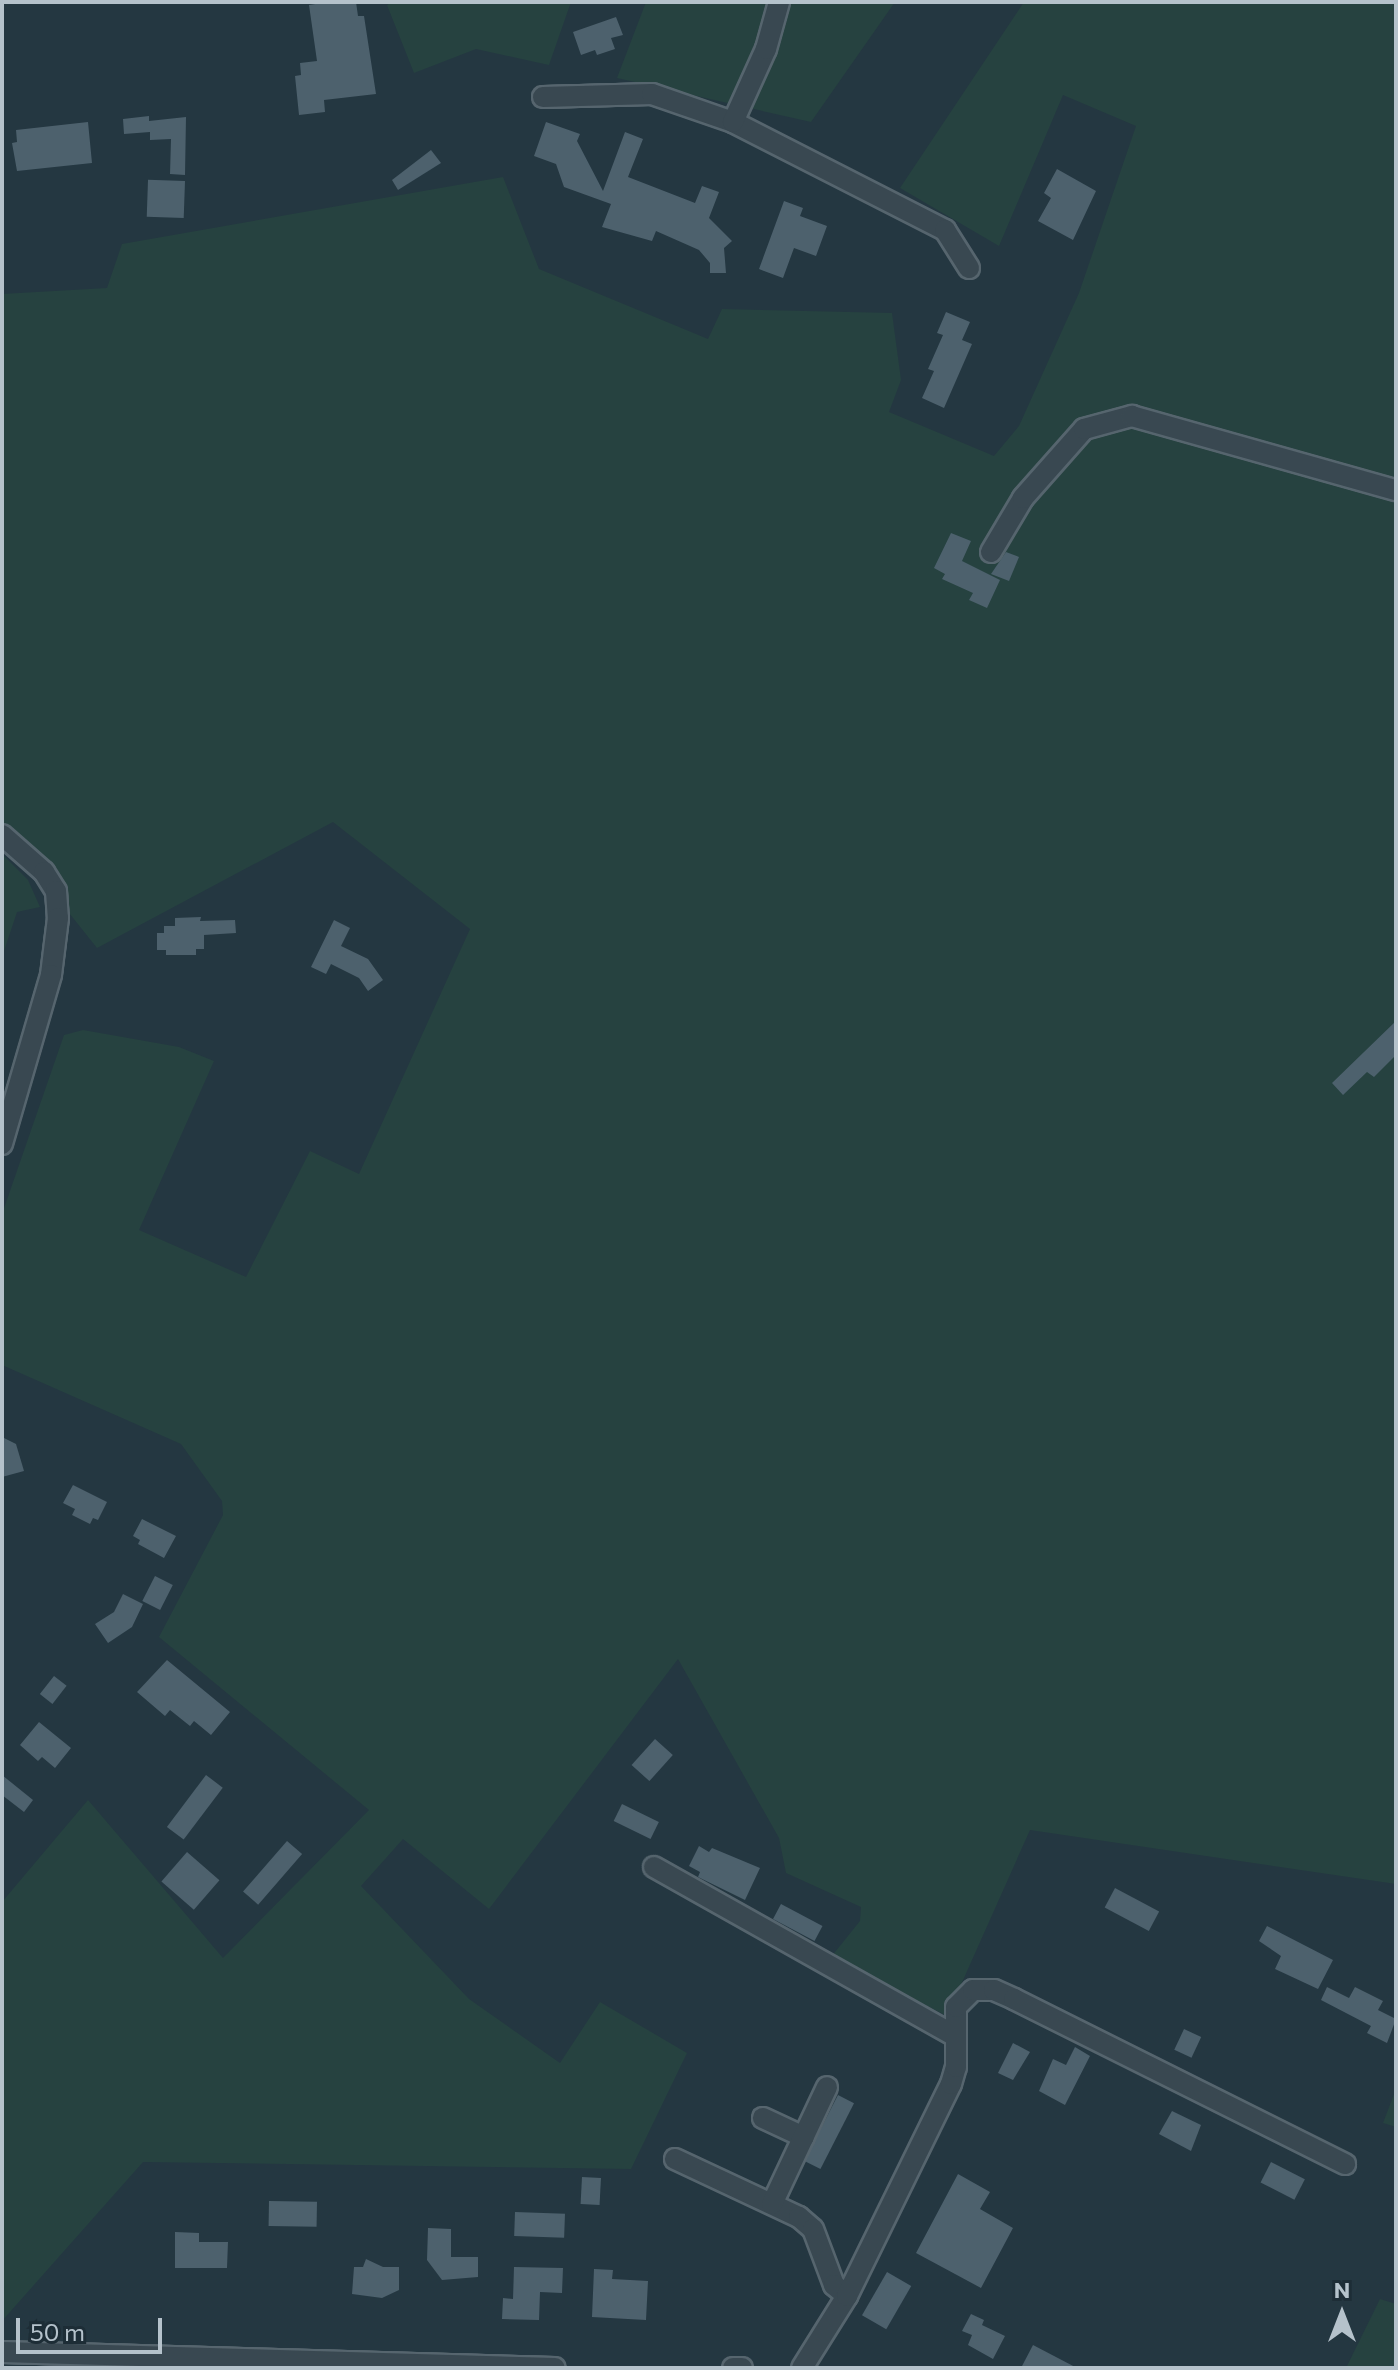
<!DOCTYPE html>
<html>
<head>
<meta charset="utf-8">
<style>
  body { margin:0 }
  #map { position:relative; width:1398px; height:2370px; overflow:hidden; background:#243741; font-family:Commissioner,sans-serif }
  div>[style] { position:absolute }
  .green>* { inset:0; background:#264240 }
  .building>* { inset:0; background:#4d616d; transform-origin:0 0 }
  .roads { filter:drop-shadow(2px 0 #56656e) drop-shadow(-2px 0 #56656e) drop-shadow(0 2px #56656e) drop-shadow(0 -2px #56656e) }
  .minor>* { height:20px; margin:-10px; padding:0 10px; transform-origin:10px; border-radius:10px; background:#394851 }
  span { translate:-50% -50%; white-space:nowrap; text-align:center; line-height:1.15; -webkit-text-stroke:8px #1d2d36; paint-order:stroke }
  .frame { position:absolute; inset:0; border:4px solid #b5c2cb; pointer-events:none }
  .north { position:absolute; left:1302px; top:2274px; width:80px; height:80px; -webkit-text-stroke:6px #1d2d36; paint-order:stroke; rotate:0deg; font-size:22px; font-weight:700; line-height:32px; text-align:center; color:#b5c2cb }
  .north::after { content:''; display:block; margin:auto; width:28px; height:36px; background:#b5c2cb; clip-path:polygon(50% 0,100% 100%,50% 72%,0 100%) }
  .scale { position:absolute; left:16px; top:2318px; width:146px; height:36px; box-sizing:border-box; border:4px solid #b5c2cb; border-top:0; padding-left:10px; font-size:24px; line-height:28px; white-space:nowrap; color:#b5c2cb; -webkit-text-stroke:6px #1d2d36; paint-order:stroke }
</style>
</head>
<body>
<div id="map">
  <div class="green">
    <i style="clip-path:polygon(392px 2px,571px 2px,549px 65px,476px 49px,414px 73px,387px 5px)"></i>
    <i style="clip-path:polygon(646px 2px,895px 2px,811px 122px,617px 78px)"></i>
    <i style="clip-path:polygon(1024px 2px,1396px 2px,1396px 1884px,1030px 1830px,947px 2016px,831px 1957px,860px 1921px,861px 1907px,786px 1873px,779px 1838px,678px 1659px,489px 1909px,403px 1839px,361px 1886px,469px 1999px,560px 2063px,600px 2002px,687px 2053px,631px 2169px,143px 2162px,2px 2321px,2px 1902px,88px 1800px,223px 1958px,369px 1810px,159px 1637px,223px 1515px,222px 1501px,181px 1444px,2px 1365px,2px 1214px,64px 1035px,83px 1030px,179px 1047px,214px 1061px,139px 1230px,246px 1277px,310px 1151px,359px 1174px,470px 929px,333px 822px,97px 948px,2px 829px,2px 294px,107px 288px,122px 244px,503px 177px,539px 269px,708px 339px,722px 309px,892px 313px,901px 380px,889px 412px,994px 456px,1019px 426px,1079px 293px,1136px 126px,1063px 95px,999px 246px,900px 188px)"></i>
    <i style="clip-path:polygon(2px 854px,28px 880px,40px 907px,17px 912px,2px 957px)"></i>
    <i style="clip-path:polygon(1396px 2089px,1396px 2127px,1383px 2123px)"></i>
    <i style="clip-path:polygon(1380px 2299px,1396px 2304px,1396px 2368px,1346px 2368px)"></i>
  </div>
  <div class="building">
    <i style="clip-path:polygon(328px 2px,356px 2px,358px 16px,364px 16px,376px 94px,324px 100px,325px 112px,299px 115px,295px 76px,301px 75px,300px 63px,317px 61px,309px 5px)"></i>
    <i style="clip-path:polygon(616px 17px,623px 35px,611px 38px,615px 49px,597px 55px,595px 50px,581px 55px,573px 32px)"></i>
    <i style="clip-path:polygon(149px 116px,149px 121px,186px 117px,185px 175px,170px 174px,171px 139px,150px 140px,150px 132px,124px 134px,123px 119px)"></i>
    <i style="clip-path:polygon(88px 122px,92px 163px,17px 171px,12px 143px,17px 142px,16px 130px)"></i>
    <i style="clip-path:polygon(546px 122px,580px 134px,577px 141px,603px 191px,625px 132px,643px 139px,628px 177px,695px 203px,702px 186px,719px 192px,709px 218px,732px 241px,724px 248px,726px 273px,710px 273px,710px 263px,699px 250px,656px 231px,652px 241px,602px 227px,611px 204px,564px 187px,556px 164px,534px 156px)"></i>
    <i style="clip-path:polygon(431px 150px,441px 163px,398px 190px,392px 180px)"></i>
    <i style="clip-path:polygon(1057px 169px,1096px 191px,1073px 240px,1038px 221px,1051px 198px,1044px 193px)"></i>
    <i style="left:185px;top:181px;width:37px;height:37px;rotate:92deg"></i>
    <i style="clip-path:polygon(784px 201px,803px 208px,800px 216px,827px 226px,816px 256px,794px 248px,783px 278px,759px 269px)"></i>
    <i style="clip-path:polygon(946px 312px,970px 322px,962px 340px,972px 344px,944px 408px,922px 398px,934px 371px,928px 369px,943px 335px,937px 333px)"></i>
    <i style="clip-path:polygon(951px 533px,971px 541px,962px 561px,1000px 580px,987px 608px,969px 600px,973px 593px,942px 579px,945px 574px,934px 568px)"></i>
    <i style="clip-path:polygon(1006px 552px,1019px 557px,1009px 581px,991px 574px)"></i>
    <i style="clip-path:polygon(201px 917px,200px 921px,235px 920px,236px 933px,204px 935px,204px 949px,196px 949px,196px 955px,166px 955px,166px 950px,157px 950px,157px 933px,164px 933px,164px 926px,175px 926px,175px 918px)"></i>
    <i style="clip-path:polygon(334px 920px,350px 928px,341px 946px,368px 959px,383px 980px,368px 991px,359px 978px,331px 964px,326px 974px,311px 967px)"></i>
    <i style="clip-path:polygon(1396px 1021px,1396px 1055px,1374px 1077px,1367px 1072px,1343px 1095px,1332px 1083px)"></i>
    <i style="clip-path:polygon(2px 1437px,16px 1444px,24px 1471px,2px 1477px)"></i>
    <i style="clip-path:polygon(73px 1485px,107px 1502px,98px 1520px,93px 1518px,90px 1524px,72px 1515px,75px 1509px,63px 1503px)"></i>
    <i style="clip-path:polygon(142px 1519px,176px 1536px,164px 1558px,138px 1544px,140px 1540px,133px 1536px)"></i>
    <i style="left:155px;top:1576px;width:20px;height:28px;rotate:27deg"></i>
    <i style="clip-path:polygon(123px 1594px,143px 1604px,132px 1627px,108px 1643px,95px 1624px,114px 1612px)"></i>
    <i style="clip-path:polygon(167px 1660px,230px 1712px,211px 1735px,194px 1721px,190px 1726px,170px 1710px,165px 1716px,137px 1692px)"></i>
    <i style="left:54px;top:1676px;width:16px;height:23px;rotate:38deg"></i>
    <i style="clip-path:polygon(39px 1722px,71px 1748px,55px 1768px,42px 1757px,38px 1761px,20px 1745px)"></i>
    <i style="left:655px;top:1739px;width:24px;height:35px;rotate:42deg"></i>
    <i style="clip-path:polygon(2px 1775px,33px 1800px,24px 1812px,2px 1795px)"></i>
    <i style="left:206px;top:1775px;width:21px;height:65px;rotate:37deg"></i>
    <i style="left:622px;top:1804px;width:41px;height:19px;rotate:26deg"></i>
    <i style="left:287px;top:1841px;width:20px;height:67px;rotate:41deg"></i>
    <i style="clip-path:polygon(699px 1846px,709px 1852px,712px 1848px,760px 1868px,745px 1900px,698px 1877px,700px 1872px,689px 1866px)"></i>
    <i style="left:187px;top:1852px;width:43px;height:39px;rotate:41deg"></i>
    <i style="left:1115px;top:1888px;width:50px;height:22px;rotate:28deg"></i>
    <i style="left:781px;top:1904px;width:47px;height:17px;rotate:28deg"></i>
    <i style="clip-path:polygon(1267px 1926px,1333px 1960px,1318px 1989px,1275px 1969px,1281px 1956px,1259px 1941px)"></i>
    <i style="clip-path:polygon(1327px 1987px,1349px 1998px,1355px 1987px,1383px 2001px,1378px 2010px,1396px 2019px,1387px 2043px,1367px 2033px,1371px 2026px,1321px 2000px)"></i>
    <i style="left:1184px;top:2029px;width:19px;height:23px;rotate:25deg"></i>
    <i style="clip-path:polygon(1013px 2043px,1030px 2052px,1013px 2080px,998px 2073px)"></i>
    <i style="clip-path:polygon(1075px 2047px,1090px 2056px,1065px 2105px,1039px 2091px,1053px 2059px,1066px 2065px)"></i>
    <i style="left:838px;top:2095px;width:18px;height:74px;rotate:27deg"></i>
    <i style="clip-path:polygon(1172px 2111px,1201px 2125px,1191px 2151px,1159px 2134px)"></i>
    <i style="left:1271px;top:2162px;width:38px;height:23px;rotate:27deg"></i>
    <i style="clip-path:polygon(958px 2174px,990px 2192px,980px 2209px,1013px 2228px,981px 2288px,916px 2253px)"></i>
    <i style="left:582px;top:2177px;width:19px;height:27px;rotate:3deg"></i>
    <i style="left:269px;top:2201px;width:48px;height:25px;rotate:1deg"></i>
    <i style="left:515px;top:2212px;width:50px;height:24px;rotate:2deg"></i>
    <i style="clip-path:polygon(428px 2228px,451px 2229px,451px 2257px,478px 2257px,478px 2277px,442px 2280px,427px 2260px)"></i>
    <i style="clip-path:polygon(175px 2232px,199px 2233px,199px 2242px,228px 2242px,227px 2268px,175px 2268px)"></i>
    <i style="clip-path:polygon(366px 2259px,383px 2267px,399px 2267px,399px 2290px,382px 2298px,352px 2294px,354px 2267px,363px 2267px)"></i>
    <i style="clip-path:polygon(514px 2267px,563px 2268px,562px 2293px,540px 2292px,539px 2320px,502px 2319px,503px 2298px,513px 2299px)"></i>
    <i style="clip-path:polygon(594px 2269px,613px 2270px,612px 2279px,648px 2281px,646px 2320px,592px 2317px)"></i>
    <i style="left:887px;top:2272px;width:28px;height:50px;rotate:30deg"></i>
    <i style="clip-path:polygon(971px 2314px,984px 2320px,982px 2325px,1005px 2336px,993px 2359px,968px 2345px,972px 2335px,962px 2331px)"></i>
    <i style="clip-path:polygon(1033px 2345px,1077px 2368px,1021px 2368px)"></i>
  </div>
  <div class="roads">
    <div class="minor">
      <i style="left:543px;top:97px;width:109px;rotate:-1.6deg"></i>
      <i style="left:652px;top:94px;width:86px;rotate:19.1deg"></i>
      <i style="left:733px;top:122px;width:238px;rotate:27deg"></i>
      <i style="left:945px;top:230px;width:45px;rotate:57.7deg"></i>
      <i style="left:733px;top:122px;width:80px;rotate:-65.7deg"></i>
      <i style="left:766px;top:49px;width:49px;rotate:-74.5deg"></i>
      <i style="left:991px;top:552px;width:63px;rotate:-59.3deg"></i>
      <i style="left:1023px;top:498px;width:92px;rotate:-48.5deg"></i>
      <i style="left:1084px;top:429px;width:50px;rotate:-15.2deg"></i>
      <i style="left:1132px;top:416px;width:274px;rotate:15.7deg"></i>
      <i style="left:2px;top:835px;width:56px;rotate:41.4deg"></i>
      <i style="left:44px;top:872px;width:22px;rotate:58deg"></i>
      <i style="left:56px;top:891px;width:27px;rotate:86deg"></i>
      <i style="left:58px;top:918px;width:57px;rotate:97deg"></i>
      <i style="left:51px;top:975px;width:176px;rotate:106.2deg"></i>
      <i style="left:654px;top:1867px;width:345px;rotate:29.3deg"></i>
      <i style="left:763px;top:2118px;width:45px;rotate:24.9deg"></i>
      <i style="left:675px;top:2159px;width:137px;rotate:25.1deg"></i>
      <i style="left:799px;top:2217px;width:18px;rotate:41deg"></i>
      <i style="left:813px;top:2229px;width:60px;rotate:69.4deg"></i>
      <i style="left:834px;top:2285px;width:17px;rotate:40deg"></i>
      <i style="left:772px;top:2204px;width:129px;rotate:-64.8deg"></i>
      <i style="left:2px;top:2352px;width:553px;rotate:1.66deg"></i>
      <i style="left:733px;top:2368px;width:9px"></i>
      <i style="left:802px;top:2368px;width:85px;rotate:-58deg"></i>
      <i style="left:847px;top:2296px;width:236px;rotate:-63.9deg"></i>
      <i style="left:951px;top:2084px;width:18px;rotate:-74deg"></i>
      <i style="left:956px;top:2067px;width:60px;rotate:-90deg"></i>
      <i style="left:956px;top:2007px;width:24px;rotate:-45deg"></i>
      <i style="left:973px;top:1990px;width:21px"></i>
      <i style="left:994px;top:1990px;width:22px;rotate:24deg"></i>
      <i style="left:1014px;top:1999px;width:370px;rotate:26.5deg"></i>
    </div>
  </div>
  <div class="frame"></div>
  <div class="north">N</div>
  <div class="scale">50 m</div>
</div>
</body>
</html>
